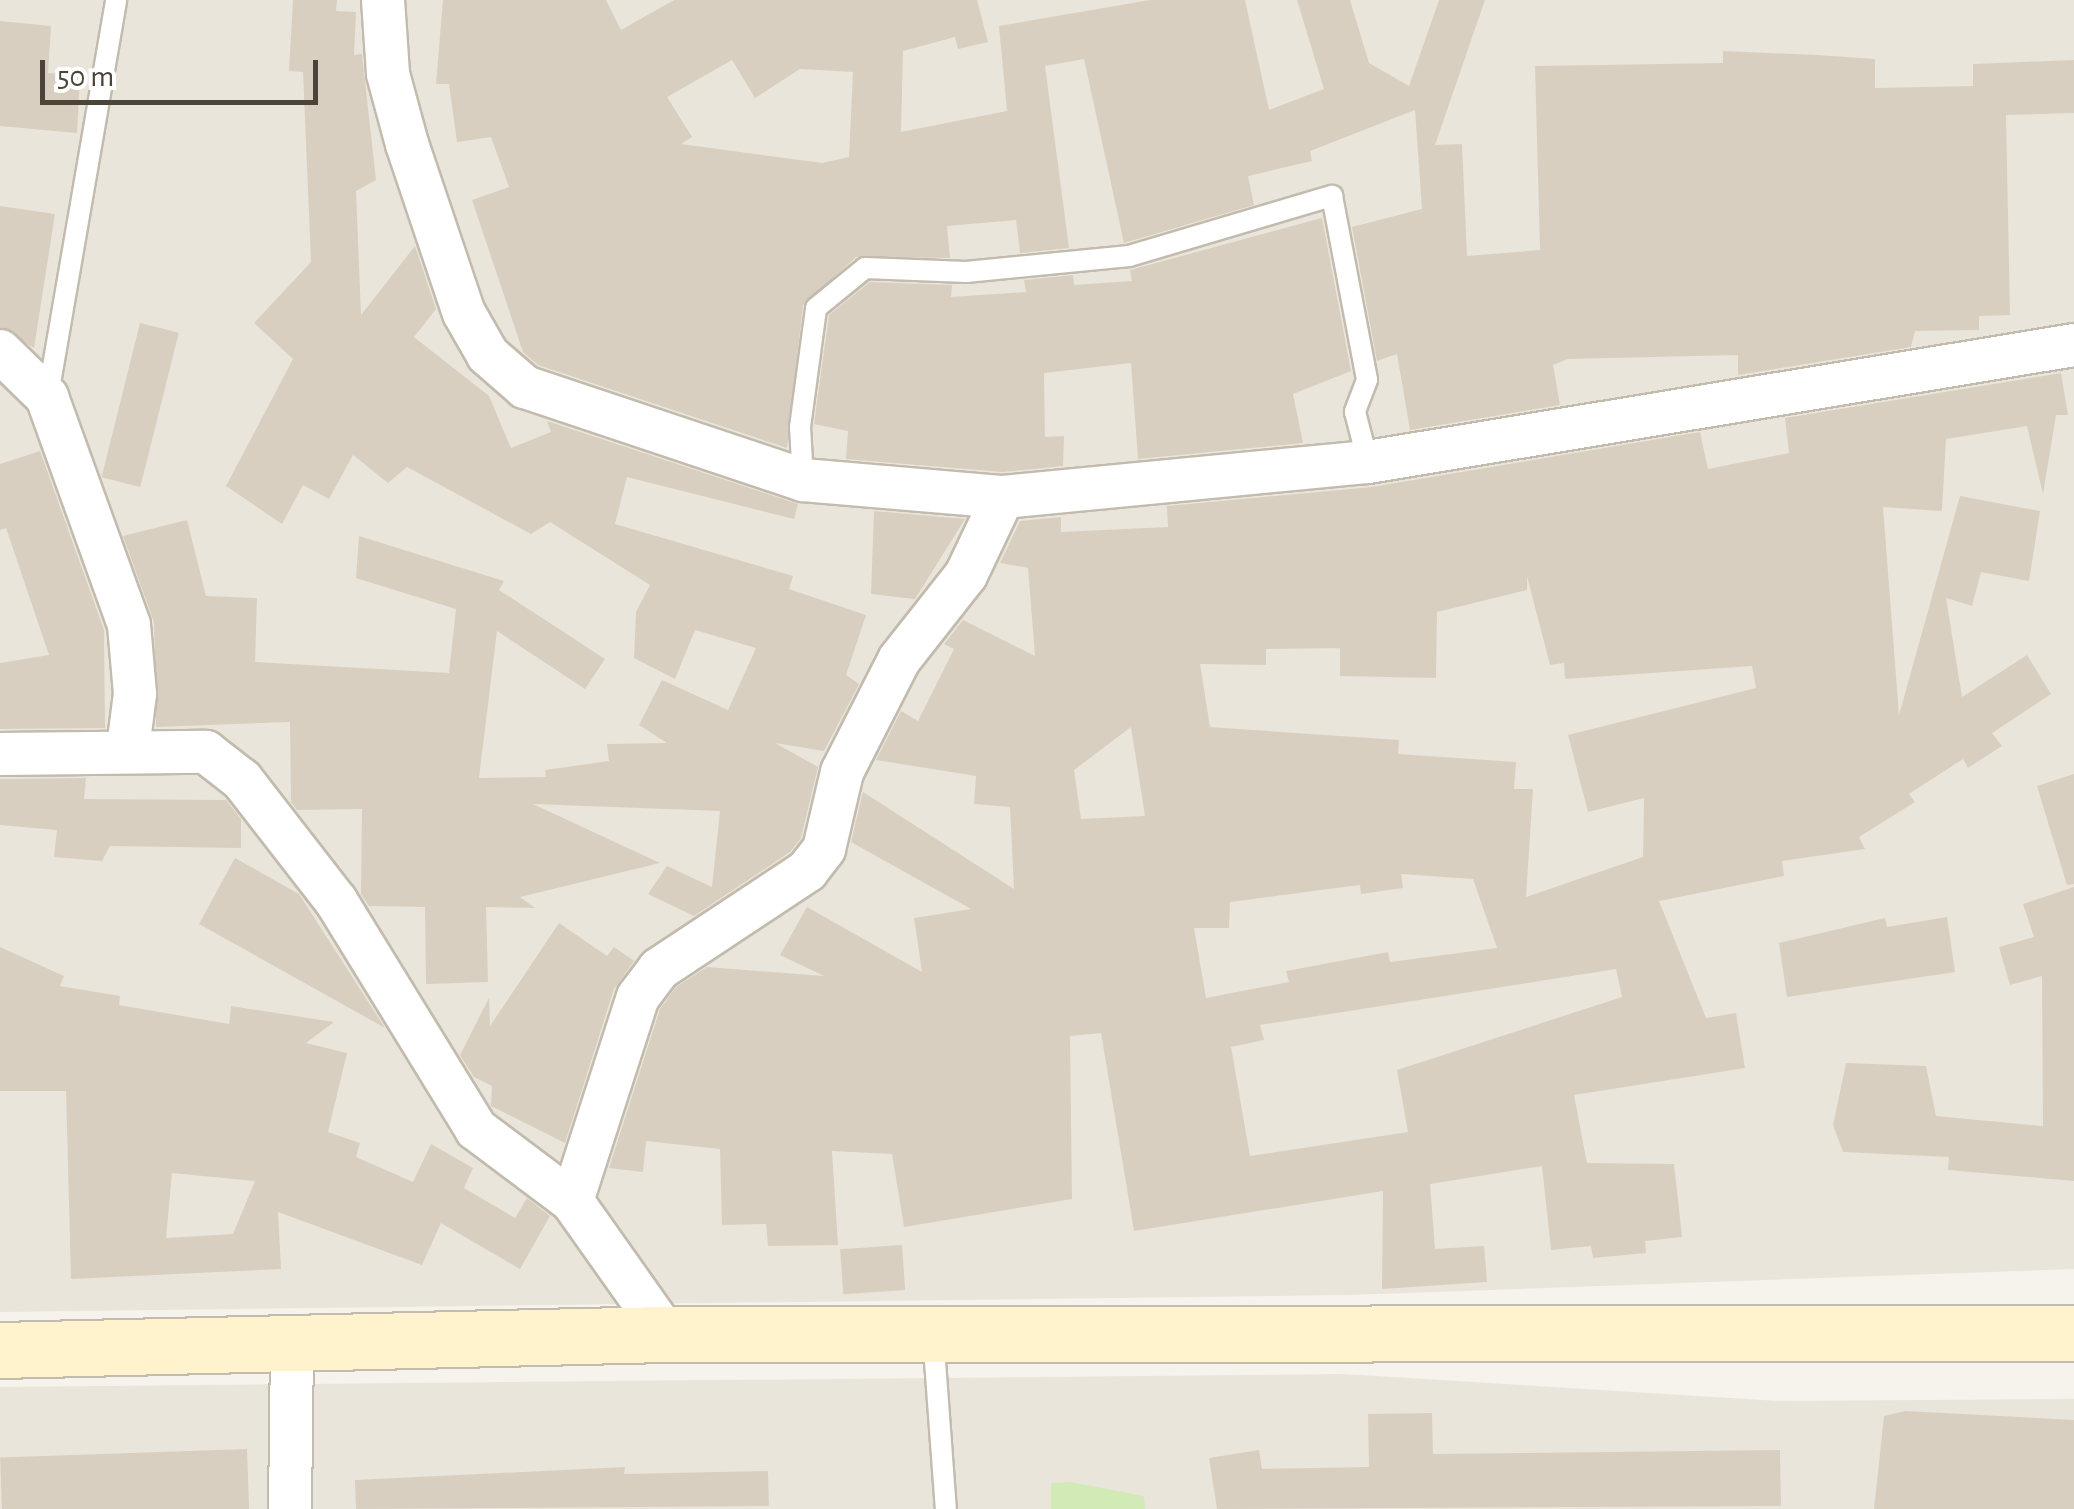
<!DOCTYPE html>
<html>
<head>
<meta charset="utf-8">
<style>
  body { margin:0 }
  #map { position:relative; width:2074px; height:1509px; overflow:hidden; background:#f6f3ec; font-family:"Alegreya Sans",sans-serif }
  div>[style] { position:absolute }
  .residential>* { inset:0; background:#eae5da }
  .green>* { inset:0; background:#d2eab5 }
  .building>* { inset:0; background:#d8cfc1; transform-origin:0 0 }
  .roads { filter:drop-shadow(2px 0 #c2bbae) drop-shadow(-2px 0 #c2bbae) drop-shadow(0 2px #c2bbae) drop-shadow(0 -2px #c2bbae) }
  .lane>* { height:20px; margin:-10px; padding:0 10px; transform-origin:10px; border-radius:10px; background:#fff }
  .street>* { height:42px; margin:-21px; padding:0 21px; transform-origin:21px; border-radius:21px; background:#fff }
  .secondary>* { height:55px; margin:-27.5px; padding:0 27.5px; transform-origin:27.5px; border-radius:27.5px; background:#fff3cd }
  span { translate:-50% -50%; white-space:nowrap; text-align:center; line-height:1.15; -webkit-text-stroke:10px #fff; paint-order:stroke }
  .scale { position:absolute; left:40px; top:60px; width:278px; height:45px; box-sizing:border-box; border:5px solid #4b4439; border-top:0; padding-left:12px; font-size:30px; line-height:35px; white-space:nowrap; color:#4b4439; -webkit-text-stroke:8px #fff; paint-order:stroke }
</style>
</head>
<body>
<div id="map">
  <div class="residential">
    <i style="clip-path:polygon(0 0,2074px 0,2074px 1269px,1348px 1295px,0 1312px)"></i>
    <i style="clip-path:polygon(1344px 1374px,1779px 1401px,2074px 1399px,2074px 1509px,0 1509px,0 1387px)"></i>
  </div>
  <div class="green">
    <i style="clip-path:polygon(1071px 1482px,1144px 1496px,1145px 1509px,1051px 1509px,1051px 1483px)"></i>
  </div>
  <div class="building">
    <i style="clip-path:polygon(293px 0,337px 0,336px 11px,356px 12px,354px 55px,362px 54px,376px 180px,356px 191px,361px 315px,415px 246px,436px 309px,414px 337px,489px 396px,511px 448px,551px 432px,547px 421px,798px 504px,794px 519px,627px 477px,615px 524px,793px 576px,789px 589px,866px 615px,846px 675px,859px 684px,824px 751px,775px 743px,818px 767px,801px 838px,790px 852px,694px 916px,648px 894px,667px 866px,712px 887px,720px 811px,533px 804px,660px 863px,520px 897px,535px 908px,486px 907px,488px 982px,426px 984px,425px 907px,369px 906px,361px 894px,362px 809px,297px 810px,291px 802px,290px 722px,156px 727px,154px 622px,123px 536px,187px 520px,206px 596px,257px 598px,255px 662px,449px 673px,456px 609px,356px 578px,359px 536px,504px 581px,499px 590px,605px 659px,585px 689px,497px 631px,479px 778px,546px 777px,545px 770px,609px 761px,607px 744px,667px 743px,639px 725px,662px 680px,728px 710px,756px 648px,695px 630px,675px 679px,634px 658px,636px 612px,650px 585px,550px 522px,531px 534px,407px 467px,388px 483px,353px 455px,329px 499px,303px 485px,282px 524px,226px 486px,293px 359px,254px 323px,311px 262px,303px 72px,289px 71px)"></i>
    <i style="clip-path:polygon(evenodd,443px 0,606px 0,621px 30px,674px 0,977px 0,988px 42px,958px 49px,955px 37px,903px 51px,901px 132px,1007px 111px,999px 26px,1150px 0,1245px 0,1269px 110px,1324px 89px,1297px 0,1350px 0,1369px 63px,1409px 86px,1439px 0,1485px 0,1435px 145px,1462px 144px,1467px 256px,1540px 250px,1535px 66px,1723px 63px,1723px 51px,1817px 55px,1875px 59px,1875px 88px,1973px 86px,1973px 64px,2074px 60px,2074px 113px,2006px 115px,2010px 315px,1979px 316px,1979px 330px,1915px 331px,1911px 347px,1738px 375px,1738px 355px,1568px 359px,1553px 365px,1560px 405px,1410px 430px,1397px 354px,1377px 361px,1352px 227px,1422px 209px,1415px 110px,1310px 151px,1312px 161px,1248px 176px,1254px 205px,1124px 243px,1084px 59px,1045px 66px,1069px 248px,1020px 253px,1016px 220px,947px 226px,950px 258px,856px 257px,803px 305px,787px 448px,538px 365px,523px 352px,472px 200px,509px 187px,491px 137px,457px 142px,449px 84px,436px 84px,443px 0,732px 60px,755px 98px,800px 69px,853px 72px,849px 157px,822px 163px,681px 144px,692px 137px,667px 97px,732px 60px)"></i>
    <i style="clip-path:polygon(0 21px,51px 26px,48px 73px,80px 74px,77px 133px,0 126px)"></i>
    <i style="clip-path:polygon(0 206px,55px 214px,34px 348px,0 327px)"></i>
    <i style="clip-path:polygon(1322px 218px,1351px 371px,1293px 394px,1303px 443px,1138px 459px,1131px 363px,1044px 373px,1045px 437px,1064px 436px,1063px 466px,1003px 472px,846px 459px,848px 431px,814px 424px,829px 315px,870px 282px,952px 285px,951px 297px,1026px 292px,1024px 280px,1073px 275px,1074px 285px,1132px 281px,1130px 270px)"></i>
    <i style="left:140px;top:323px;width:40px;height:159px;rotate:14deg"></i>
    <i style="clip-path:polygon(evenodd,2061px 373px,2068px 415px,2056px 415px,2043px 494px,2027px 426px,1946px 439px,1942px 511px,1883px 507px,1899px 715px,1960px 496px,2040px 511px,2029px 581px,1981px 572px,1972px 606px,1946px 598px,1962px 697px,2027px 655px,2051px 694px,1992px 733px,2002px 746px,1968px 768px,1963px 759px,1909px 794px,1915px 802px,1859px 837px,1865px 849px,1782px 861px,1784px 876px,1659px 901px,1706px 1018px,1736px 1013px,1745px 1068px,1574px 1095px,1587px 1163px,1674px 1164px,1682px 1237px,1645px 1241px,1646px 1253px,1593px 1258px,1591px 1246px,1551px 1250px,1542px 1166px,1430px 1184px,1435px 1249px,1484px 1246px,1487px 1282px,1382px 1289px,1383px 1191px,1134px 1231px,1101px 1033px,1070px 1036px,1072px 1199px,904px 1227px,892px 1154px,832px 1151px,838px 1245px,768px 1246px,766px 1224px,722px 1225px,720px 1149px,646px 1141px,643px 1172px,609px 1168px,660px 1009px,676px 987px,707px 967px,824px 976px,780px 955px,807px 907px,922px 972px,914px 918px,971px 909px,851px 842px,863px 792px,1014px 889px,1010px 807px,974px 804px,976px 776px,876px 760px,901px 711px,918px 721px,954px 649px,944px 644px,963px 620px,1035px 656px,1028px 568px,1000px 563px,1020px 521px,1061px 517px,1061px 532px,1168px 527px,1167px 506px,1372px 487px,1700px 432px,1708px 469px,1789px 453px,1785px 418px,2061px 373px,1527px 576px,1550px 665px,1564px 663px,1565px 679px,1752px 666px,1756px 688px,1568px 735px,1588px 812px,1644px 798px,1643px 857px,1526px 897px,1533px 789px,1514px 789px,1516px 762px,1398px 754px,1399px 740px,1210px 727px,1200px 664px,1266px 665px,1266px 649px,1340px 648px,1340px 676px,1436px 678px,1437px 612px,1527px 590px,1527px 576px,2061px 373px,1131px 727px,1145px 816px,1081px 819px,1074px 770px,1131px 727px,2061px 373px,1401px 874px,1473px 879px,1497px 948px,1390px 962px,1388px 952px,1286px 971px,1289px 982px,1206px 998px,1194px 928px,1229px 928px,1230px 902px,1360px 885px,1361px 894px,1403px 888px,1401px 874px,2061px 373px,1616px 969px,1622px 997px,1397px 1070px,1408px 1132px,1250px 1156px,1231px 1047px,1264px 1040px,1260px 1025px,1616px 969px)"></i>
    <i style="clip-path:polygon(40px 451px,104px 630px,105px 728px,0 729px,0 663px,49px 655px,6px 528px,0 530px,0 464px)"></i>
    <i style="clip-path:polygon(874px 511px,965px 519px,915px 599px,871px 594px)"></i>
    <i style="clip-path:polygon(2074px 774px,2074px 884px,2067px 885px,2037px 786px)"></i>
    <i style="clip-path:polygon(86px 778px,84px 799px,226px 800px,241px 819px,241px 848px,110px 846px,102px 861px,54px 857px,57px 830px,0 825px,0 779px)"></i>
    <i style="clip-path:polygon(235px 858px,299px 894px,385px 1028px,199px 924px)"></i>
    <i style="clip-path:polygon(2074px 887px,2074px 1181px,1948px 1170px,1949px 1157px,1843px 1152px,1833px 1125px,1846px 1063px,1926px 1066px,1936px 1116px,2043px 1126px,2042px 976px,2010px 985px,1999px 947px,2034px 937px,2023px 904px)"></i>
    <i style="clip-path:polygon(1947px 917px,1955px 972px,1787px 997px,1779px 943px,1885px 918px,1887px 927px)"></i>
    <i style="clip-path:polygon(559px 923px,607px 956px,614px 947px,634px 961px,614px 989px,565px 1143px,491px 1106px,492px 1086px,474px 1077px,460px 1055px,489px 998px,490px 1026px)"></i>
    <i style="clip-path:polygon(evenodd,0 947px,64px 976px,60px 986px,120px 996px,119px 1005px,229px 1024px,231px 1006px,334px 1022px,306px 1043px,347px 1053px,328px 1132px,360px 1143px,356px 1157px,413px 1182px,431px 1144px,473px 1168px,464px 1188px,515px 1218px,527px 1198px,550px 1216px,520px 1269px,441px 1223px,422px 1265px,278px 1212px,281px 1269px,71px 1279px,66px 1091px,0 1091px,0 947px,172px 1173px,255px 1181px,233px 1234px,166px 1238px,172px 1173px)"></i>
    <i style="left:902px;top:1245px;width:45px;height:62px;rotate:86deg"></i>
    <i style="clip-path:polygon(1905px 1411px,2074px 1420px,2074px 1509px,1874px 1509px,1884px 1416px)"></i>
    <i style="clip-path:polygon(1432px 1413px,1433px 1454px,1780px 1450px,1781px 1506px,1217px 1509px,1209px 1458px,1259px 1450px,1262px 1469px,1369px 1467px,1368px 1414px)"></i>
    <i style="left:247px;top:1449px;width:60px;height:247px;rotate:88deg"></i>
    <i style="clip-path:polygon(625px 1467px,624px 1474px,768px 1471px,769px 1506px,356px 1509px,355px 1480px)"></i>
  </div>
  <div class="roads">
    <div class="lane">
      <i style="left:48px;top:395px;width:401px;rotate:-80.2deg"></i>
      <i style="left:803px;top:480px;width:53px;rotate:-93.2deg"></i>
      <i style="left:800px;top:427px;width:120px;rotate:-82.3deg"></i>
      <i style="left:816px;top:308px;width:63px;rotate:-39.2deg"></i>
      <i style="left:865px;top:268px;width:101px;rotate:2.3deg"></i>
      <i style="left:966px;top:272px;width:164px;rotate:-5.6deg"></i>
      <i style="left:1129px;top:256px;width:212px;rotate:-16.5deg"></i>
      <i style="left:1332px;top:196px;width:187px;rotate:79.2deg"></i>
      <i style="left:1367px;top:380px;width:34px;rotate:111deg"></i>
      <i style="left:1355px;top:412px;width:52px;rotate:75.4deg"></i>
      <i style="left:933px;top:1334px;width:175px;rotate:85.8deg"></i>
    </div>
    <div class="street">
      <i style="left:383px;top:0;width:74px;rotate:86.1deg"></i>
      <i style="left:388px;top:74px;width:73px;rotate:74.8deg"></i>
      <i style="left:407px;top:144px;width:178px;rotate:71.4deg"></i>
      <i style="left:464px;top:313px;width:48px;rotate:60.3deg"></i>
      <i style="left:488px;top:355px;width:49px;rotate:40.9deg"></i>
      <i style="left:525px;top:387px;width:293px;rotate:18.5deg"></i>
      <i style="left:803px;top:480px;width:201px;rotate:4.9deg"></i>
      <i style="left:1003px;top:497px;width:367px;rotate:-5.5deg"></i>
      <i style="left:1368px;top:462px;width:716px;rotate:-9.41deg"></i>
      <i style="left:0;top:351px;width:66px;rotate:44.4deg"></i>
      <i style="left:47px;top:397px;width:242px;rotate:70.2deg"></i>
      <i style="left:129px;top:625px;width:69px;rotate:85deg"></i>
      <i style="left:135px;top:694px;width:54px;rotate:97.4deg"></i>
      <i style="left:0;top:754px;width:206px;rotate:-0.6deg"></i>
      <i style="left:206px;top:752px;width:46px;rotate:37.9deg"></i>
      <i style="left:242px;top:780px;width:153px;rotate:52.2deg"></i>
      <i style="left:336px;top:901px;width:268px;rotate:58.4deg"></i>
      <i style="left:476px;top:1129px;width:120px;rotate:36.9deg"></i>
      <i style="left:572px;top:1201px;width:163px;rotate:54.7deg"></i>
      <i style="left:572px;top:1201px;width:214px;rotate:-72.1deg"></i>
      <i style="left:638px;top:997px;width:35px;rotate:-53deg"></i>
      <i style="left:659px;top:969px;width:178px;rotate:-33.5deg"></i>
      <i style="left:807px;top:871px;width:28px;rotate:-52deg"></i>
      <i style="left:824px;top:849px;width:79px;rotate:-76.8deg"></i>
      <i style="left:842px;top:772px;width:126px;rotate:-63deg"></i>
      <i style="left:899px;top:660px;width:108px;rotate:-51.8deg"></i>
      <i style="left:966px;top:575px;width:86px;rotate:-64.6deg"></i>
      <i style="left:290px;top:1509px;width:166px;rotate:-89.3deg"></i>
    </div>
    <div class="secondary">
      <i style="left:0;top:1350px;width:666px;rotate:-1.38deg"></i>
      <i style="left:666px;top:1334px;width:1408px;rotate:-0.04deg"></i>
    </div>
  </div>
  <div class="scale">50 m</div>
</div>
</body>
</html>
